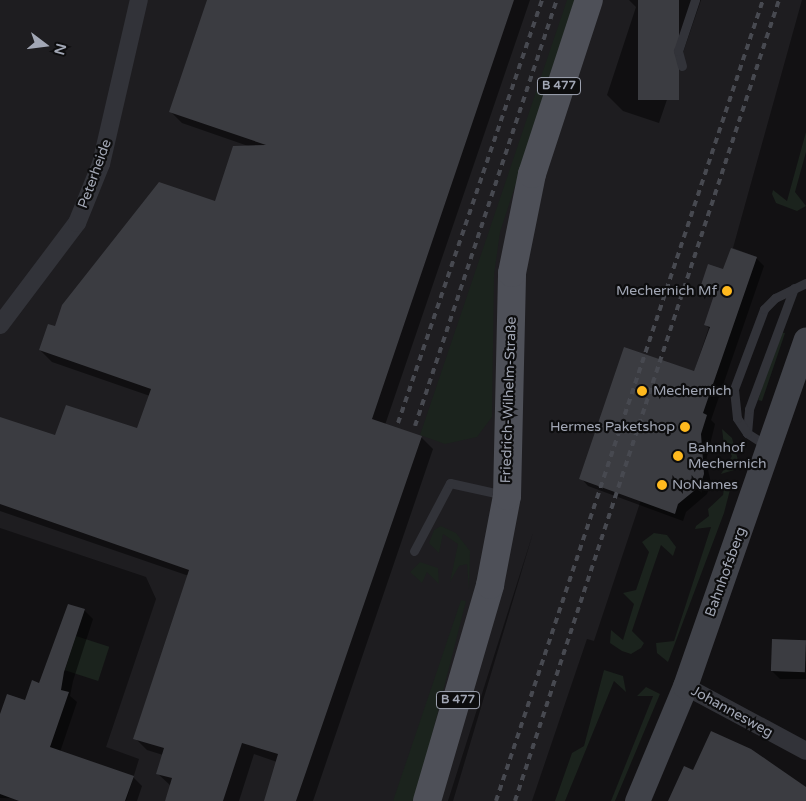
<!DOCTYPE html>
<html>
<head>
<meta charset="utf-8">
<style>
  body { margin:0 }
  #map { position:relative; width:806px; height:801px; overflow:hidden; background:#121113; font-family:"Varela Round",sans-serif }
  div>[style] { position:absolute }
  .built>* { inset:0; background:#1e1d20 }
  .green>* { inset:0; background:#1b231d; transform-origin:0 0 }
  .shadow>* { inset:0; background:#0007 }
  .building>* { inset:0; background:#3b3c41; transform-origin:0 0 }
  .lane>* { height:9px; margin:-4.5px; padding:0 4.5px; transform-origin:4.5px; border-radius:4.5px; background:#323339 }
  .street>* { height:18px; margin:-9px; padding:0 9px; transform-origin:9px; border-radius:9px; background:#323339 }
  .secondary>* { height:25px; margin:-12.5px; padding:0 12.5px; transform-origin:12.5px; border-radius:12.5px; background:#404249 }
  .primary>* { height:28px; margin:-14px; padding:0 14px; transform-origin:14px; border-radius:14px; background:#4e5058 }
  .rail>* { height:4px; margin-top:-2px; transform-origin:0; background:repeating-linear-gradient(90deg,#474950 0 6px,transparent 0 11px) }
  .dots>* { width:14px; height:14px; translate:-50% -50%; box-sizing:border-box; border:2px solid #0d0d0e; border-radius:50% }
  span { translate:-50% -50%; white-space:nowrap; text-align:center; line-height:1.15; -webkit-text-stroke:4.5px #0d0d0e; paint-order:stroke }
  .shield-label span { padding:1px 4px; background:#0d0d0e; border:1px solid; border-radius:4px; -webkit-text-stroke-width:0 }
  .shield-label { font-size:12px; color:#a2a7b5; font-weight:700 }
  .street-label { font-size:14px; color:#a2a7b5 }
  .poi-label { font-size:14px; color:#a2a7b5 }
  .right { translate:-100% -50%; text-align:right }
  .left { translate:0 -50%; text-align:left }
  .north { position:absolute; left:20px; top:20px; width:50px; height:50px; -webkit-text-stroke:4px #0d0d0e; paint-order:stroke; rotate:105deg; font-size:14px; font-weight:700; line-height:20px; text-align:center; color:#a2a7b5 }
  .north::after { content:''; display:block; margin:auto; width:18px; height:22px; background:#a2a7b5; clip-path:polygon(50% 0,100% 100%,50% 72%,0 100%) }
</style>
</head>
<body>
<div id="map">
  <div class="built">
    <i style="clip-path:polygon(0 0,802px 0,733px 248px,757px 257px,751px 274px,730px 334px,709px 327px,687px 393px,673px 404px,594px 641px,587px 639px,532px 801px,453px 801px,533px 533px,448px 801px,126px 801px,139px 759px,106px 747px,156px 599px,146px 577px,0 528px)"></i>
  </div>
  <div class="green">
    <i style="clip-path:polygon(567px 0,576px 0,500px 232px,494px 275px,492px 417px,477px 437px,445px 444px,420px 435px)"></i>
    <i style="clip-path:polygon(806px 132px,806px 152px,795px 192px,806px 206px,797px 211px,776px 203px,772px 194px,773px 190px,787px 201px)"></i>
    <i style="clip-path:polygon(780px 332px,785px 333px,762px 401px,758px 400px)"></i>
    <i style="clip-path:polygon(722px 429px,732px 438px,738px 460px,737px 469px,721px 474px,732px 456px,724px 445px)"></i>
    <i style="clip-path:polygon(721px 484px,731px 486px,724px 513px,668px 662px,657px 653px,656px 643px,674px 641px,711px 527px,695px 529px,696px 526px,709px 516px,708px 509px,723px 495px,724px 489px,718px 487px)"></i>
    <i style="clip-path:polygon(441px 526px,456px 533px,470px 551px,469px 590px,467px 564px,459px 566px,450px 582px,458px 544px,443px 534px,439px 553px,429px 543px,434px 530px)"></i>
    <i style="clip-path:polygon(654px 533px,667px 535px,676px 547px,673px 556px,661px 545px,652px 571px,632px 631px,644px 643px,641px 648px,631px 654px,622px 651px,610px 643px,611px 630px,623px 640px,634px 604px,623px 593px,636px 590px,649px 552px,642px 542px)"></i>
    <i style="clip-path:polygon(420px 562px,438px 568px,439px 584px,427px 572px,422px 583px,410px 572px)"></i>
    <i style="clip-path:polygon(461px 600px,466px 601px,418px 790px,414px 801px,393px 801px)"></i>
    <i style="left:76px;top:636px;width:35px;height:36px;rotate:18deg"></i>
    <i style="clip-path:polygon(604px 670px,623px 676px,626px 692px,614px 681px,565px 801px,555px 801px,572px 753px,584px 746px)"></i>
    <i style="clip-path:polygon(646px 687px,660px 694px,615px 801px,611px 801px,653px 696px,637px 696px)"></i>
  </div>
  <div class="shadow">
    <i style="clip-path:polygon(208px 0,530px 0,385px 425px,421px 437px,433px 449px,313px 801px,265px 801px,277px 762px,254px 754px,239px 801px,165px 801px,171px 786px,157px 773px,163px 755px,147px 750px,135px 738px,189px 576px,0 511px,0 419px,56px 437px,138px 430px,150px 396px,52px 362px,40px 350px,55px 327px,216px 202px,251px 147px,182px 123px,170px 111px)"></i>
    <i style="clip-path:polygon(629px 0,701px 0,659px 123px,623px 111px,607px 95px,636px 7px)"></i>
    <i style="clip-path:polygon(756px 258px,764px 266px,711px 420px,715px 424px,706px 461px,711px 483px,707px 494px,686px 512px,683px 521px,588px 486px,581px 478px,695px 373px,710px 329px,706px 325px,715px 297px,701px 287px,724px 271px)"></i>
    <i style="clip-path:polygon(84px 610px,93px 619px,73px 681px,70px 696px,77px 702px,60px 752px,133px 777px,142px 786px,137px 801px,0 798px,0 718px,26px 702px,40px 684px)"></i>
    <i style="clip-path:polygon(806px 641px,806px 679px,780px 679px,772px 671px)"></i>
  </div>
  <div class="building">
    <i style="clip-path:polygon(207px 0,514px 0,372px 419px,422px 436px,296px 801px,264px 801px,278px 754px,242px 743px,223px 801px,165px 801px,172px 778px,156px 774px,164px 748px,133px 739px,189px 570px,0 504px,0 417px,55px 435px,66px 405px,137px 428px,151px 389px,39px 350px,48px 324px,55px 326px,62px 305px,159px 182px,215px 201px,233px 146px,266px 145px,169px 112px)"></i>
    <i style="left:638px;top:0;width:41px;height:100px"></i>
    <i style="clip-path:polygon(731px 248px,757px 257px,703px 413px,707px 415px,701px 434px,704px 474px,700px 486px,678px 504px,675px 514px,579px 479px,624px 347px,694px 371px,710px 327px,704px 325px,715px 292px,700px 288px,708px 264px,723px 269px)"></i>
    <i style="clip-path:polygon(68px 604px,85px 609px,64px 672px,61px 690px,69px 692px,50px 747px,134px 776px,125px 801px,19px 801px,0 794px,0 714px,7px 694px,25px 700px,32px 680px,39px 683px)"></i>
    <i style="left:772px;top:639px;width:34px;height:32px;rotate:2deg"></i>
    <i style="clip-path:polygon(711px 731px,751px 749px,806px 787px,806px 801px,668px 801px,684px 766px,693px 770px)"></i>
  </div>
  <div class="lane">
    <i style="left:682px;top:66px;width:16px;rotate:-105deg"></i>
    <i style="left:678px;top:51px;width:54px;rotate:-71.6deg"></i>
    <i style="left:747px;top:433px;width:24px;rotate:-85deg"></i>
    <i style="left:749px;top:409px;width:129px;rotate:-69.6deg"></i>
    <i style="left:767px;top:446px;width:24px;rotate:-147deg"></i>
    <i style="left:747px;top:433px;width:18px;rotate:-124deg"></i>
    <i style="left:737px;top:418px;width:29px;rotate:-96deg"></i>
    <i style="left:734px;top:389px;width:85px;rotate:-69.4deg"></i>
    <i style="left:764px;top:309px;width:16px;rotate:-45deg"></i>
    <i style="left:775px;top:298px;width:34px;rotate:-26deg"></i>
    <i style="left:414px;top:551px;width:77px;rotate:-62.1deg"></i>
    <i style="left:450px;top:483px;width:55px;rotate:12.5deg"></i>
  </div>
  <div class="street">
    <i style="left:0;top:325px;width:128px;rotate:-53deg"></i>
    <i style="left:77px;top:223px;width:64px;rotate:-67.9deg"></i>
    <i style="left:101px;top:164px;width:168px;rotate:-77deg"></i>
    <i style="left:685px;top:686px;width:137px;rotate:28.2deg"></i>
  </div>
  <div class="secondary">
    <i style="left:637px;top:801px;width:125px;rotate:-67.3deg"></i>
    <i style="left:685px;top:686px;width:367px;rotate:-70.8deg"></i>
  </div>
  <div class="primary">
    <i style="left:427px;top:801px;width:225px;rotate:-73.7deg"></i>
    <i style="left:490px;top:585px;width:91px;rotate:-79.2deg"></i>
    <i style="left:507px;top:496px;width:223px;rotate:-88.7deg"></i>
    <i style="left:512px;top:273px;width:101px;rotate:-78.6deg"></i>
    <i style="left:532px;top:174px;width:183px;rotate:-71.9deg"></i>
  </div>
  <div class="rail">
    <i style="left:398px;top:423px;width:447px;rotate:-71.2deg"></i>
    <i style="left:415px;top:426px;width:449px;rotate:-71.6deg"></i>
    <i style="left:496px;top:801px;width:844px;rotate:-71.57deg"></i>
    <i style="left:515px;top:801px;width:843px;rotate:-71.76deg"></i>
  </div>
  <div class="dots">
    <i style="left:727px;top:291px;background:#ffb91e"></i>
    <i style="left:642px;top:391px;background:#ffb91e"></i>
    <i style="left:685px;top:427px;background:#ffb91e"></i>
    <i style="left:678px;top:456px;background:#ffb91e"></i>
    <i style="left:662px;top:485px;background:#ffb91e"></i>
  </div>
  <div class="shield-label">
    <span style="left:559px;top:86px">B 477</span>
    <span style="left:458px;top:700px">B 477</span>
  </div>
  <div class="street-label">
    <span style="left:95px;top:174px;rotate:-70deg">Peterheide</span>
    <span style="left:509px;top:400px;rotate:-88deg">Friedrich-Wilhelm-Straße</span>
    <span style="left:726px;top:572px;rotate:-70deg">Bahnhofsberg</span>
    <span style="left:732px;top:712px;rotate:29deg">Johannesweg</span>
  </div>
  <div class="poi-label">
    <span class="right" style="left:717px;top:291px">Mechernich Mf</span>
    <span class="left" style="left:653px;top:391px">Mechernich</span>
    <span class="right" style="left:675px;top:427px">Hermes Paketshop</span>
    <span class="left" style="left:688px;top:456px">Bahnhof<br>Mechernich</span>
    <span class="left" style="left:672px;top:485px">NoNames</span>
  </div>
  <div class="north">N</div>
</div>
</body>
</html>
